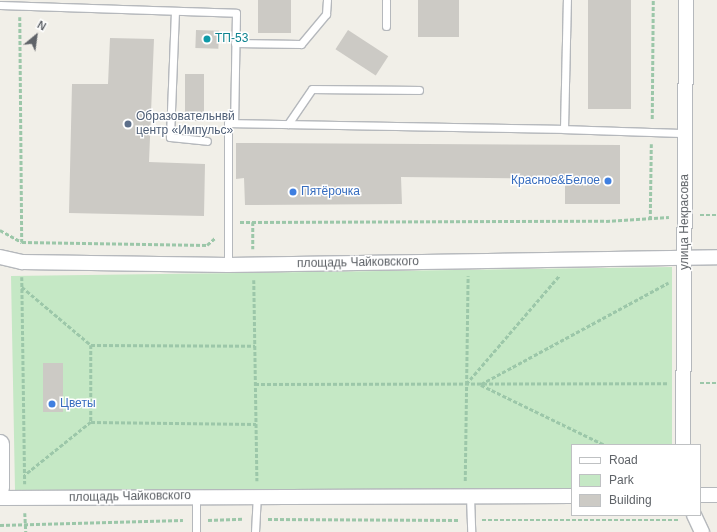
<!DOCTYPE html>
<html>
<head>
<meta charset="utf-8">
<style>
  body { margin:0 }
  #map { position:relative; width:717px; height:532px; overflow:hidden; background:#f1efe8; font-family:Arial,sans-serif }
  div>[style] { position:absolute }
  .green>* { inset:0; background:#c5e8c5 }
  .building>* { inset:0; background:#cccac5; transform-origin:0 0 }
  .path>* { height:2.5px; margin-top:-1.25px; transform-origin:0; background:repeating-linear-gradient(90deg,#9cc7a9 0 4px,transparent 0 6px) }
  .roads { filter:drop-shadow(1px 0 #b5b8bc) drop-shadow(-1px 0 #b5b8bc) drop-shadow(0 1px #b5b8bc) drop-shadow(0 -1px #b5b8bc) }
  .service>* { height:7px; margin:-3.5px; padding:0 3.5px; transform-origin:3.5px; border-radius:3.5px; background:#fff }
  .minor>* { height:14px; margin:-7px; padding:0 7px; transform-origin:7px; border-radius:7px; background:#fff }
  .tertiary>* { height:18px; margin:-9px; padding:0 9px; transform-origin:9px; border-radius:9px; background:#fff }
  .dots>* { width:11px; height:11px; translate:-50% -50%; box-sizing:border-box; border:2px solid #fff; border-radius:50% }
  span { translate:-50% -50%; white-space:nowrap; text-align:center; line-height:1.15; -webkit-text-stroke:3px #fff; paint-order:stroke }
  .culture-label { font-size:12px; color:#0d838f }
  .left { translate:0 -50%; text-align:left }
  .service-label { font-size:12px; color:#4e5e75 }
  .shop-label { font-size:12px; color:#366cbe }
  .right { translate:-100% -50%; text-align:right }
  .street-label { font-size:12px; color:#5f6368 }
  .legend { position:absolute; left:571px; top:444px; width:130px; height:72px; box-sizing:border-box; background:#fff; border:1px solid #bfc1c3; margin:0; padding:5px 7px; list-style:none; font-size:12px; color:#5f6368 }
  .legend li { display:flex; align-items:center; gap:8px; height:20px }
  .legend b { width:20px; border:1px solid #bfc1c3 }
  .north { position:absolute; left:16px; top:16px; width:40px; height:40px; -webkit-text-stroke:3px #fff; paint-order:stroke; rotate:29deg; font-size:11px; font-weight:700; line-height:16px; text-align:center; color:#5f6368 }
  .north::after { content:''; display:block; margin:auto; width:14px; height:18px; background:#5f6368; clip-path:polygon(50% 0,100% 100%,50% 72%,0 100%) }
</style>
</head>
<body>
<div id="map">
  <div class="green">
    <i style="clip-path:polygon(672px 267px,672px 445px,572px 445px,572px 489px,15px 490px,11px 276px)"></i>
  </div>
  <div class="building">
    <i style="left:258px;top:0;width:33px;height:33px"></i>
    <i style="left:418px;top:0;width:41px;height:37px"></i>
    <i style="left:588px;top:0;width:43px;height:109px"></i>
    <i style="left:196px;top:30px;width:23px;height:18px;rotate:2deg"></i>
    <i style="left:348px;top:30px;width:48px;height:23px;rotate:33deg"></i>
    <i style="clip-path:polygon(110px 38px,154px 39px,149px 162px,205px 164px,204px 216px,69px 213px,72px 84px,108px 84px)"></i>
    <i style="left:185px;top:74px;width:19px;height:47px"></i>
    <i style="clip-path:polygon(236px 143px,620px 145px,620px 204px,565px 204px,565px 179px,401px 177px,402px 204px,245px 205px,244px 178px,236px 179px)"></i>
    <i style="left:43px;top:363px;width:20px;height:49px"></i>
  </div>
  <div class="path">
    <i style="left:20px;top:17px;width:225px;rotate:89.5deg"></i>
    <i style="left:652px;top:119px;width:119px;rotate:-89.5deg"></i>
    <i style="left:700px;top:215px;width:17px"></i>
    <i style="left:650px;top:220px;width:76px;rotate:-89.2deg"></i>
    <i style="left:240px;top:222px;width:366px;rotate:-0.2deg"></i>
    <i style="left:606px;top:221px;width:63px;rotate:-3.6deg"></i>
    <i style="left:253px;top:222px;width:27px;rotate:90deg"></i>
    <i style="left:0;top:230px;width:25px;rotate:29deg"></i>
    <i style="left:22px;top:242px;width:185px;rotate:0.9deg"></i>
    <i style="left:207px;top:245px;width:11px;rotate:-41deg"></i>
    <i style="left:22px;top:277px;width:207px;rotate:89.2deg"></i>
    <i style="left:254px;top:280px;width:201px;rotate:89.1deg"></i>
    <i style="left:22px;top:287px;width:90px;rotate:40deg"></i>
    <i style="left:91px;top:345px;width:77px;rotate:90deg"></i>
    <i style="left:91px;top:422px;width:85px;rotate:141.2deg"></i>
    <i style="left:91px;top:345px;width:164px;rotate:0.3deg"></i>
    <i style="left:700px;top:383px;width:17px"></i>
    <i style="left:255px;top:384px;width:414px;rotate:-0.1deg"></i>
    <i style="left:466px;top:384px;width:143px;rotate:-49.3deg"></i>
    <i style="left:481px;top:384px;width:213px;rotate:-28.4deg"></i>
    <i style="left:481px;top:385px;width:138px;rotate:25.8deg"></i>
    <i style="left:91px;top:422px;width:165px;rotate:0.7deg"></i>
    <i style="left:465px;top:481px;width:205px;rotate:-89.2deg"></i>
    <i style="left:25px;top:513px;width:19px;rotate:87deg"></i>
    <i style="left:268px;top:519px;width:191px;rotate:0.3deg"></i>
    <i style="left:208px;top:520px;width:35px;rotate:-2deg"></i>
    <i style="left:482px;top:520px;width:197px"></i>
    <i style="left:0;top:525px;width:183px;rotate:-1.6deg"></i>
  </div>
  <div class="roads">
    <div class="service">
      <i style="left:0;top:5px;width:236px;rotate:1.9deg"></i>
      <i style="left:236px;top:13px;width:110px;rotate:91deg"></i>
      <i style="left:175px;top:11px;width:126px;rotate:92.3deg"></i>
      <i style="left:170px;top:137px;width:37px;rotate:6deg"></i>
      <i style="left:386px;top:26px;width:26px;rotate:-90deg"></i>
      <i style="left:235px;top:43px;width:66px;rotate:0.9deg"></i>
      <i style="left:301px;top:44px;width:39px;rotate:-50deg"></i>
      <i style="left:326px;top:14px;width:14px;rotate:-86deg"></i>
      <i style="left:288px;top:124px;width:42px;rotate:-55.6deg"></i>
      <i style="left:312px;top:89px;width:107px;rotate:0.5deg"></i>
      <i style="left:564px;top:129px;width:121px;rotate:1.9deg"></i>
      <i style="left:228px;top:265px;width:142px;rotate:-90deg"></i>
      <i style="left:228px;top:123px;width:336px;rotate:1deg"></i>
      <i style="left:564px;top:129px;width:129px;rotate:-88.7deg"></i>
      <i style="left:470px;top:496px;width:36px;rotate:88deg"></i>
      <i style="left:196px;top:532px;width:36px;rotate:-90deg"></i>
      <i style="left:255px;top:532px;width:35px;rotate:-87deg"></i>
    </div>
    <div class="minor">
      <i style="left:0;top:257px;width:23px;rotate:13deg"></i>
      <i style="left:22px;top:262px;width:206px;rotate:0.8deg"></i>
      <i style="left:228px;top:265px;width:489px;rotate:-0.9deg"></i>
      <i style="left:683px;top:445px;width:445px;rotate:-89.6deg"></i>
      <i style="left:700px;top:495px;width:17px"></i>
      <i style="left:0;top:498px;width:572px;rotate:-0.2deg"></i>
      <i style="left:694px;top:515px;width:19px;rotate:65deg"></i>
    </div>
    <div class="tertiary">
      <i style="left:0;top:444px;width:44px;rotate:90deg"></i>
    </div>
  </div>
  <div class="dots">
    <i style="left:207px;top:39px;background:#0f9aa8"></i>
    <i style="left:128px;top:124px;background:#5c6f8a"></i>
    <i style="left:608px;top:181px;background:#3f7fe0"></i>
    <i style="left:293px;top:192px;background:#3f7fe0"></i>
    <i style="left:52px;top:404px;background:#3f7fe0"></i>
  </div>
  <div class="culture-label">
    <span class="left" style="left:215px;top:39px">ТП-53</span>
  </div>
  <div class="service-label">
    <span class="left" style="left:136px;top:124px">Образовательнвй<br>центр «Импульс»</span>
  </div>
  <div class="shop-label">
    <span class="right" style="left:600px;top:181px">Красное&amp;Белое</span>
    <span class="left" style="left:301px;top:192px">Пятёрочка</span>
    <span class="left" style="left:60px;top:404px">Цветы</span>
  </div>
  <div class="street-label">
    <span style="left:685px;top:222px;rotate:-90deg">улица Некрасова</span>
    <span style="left:358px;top:263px;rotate:-1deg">площадь Чайковского</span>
    <span style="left:130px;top:497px;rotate:-1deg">площадь Чайковского</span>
  </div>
  <ul class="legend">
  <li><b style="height:5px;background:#fff"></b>Road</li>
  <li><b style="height:11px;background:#c5e8c5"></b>Park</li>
  <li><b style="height:11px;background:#cccac5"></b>Building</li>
  </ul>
  <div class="north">N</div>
</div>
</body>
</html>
